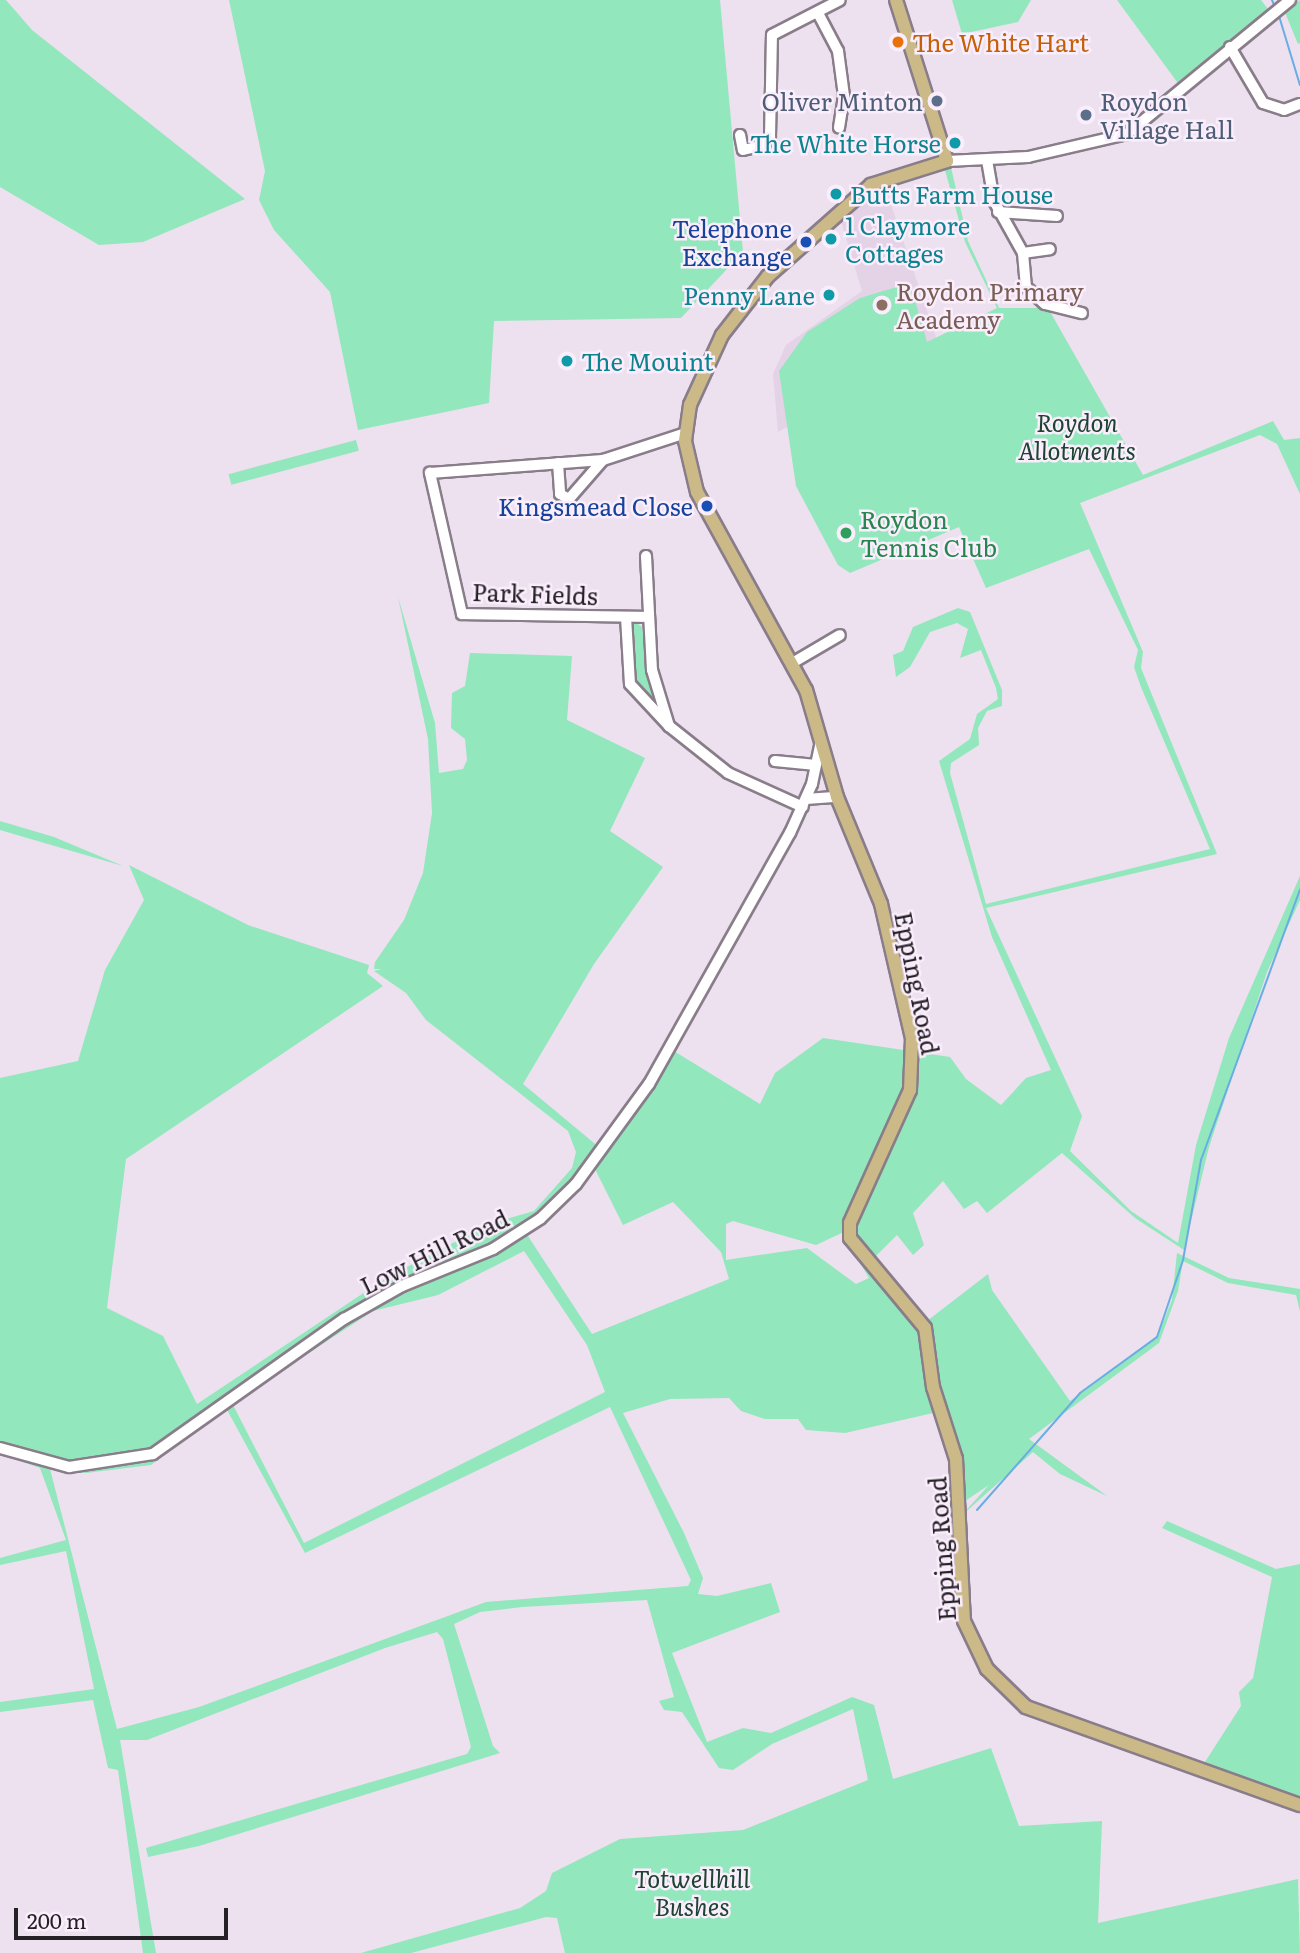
<!DOCTYPE html>
<html>
<head>
<meta charset="utf-8">
<style>
  body { margin:0 }
  #map { position:relative; width:1300px; height:1953px; overflow:hidden; background:#ede0ef; font-family:Literata,serif }
  div>[style] { position:absolute }
  .built>* { inset:0; background:#e4d2e7 }
  .green>* { inset:0; background:#92e7bd; transform-origin:0 0 }
  .stream>* { height:2px; margin:-1px; padding:0 1px; transform-origin:1px; border-radius:1px; background:#6aade4 }
  .roads { filter:drop-shadow(2px 0 #897d8a) drop-shadow(-2px 0 #897d8a) drop-shadow(0 2px #897d8a) drop-shadow(0 -2px #897d8a) }
  .minor>* { height:10px; margin:-5px; padding:0 5px; transform-origin:5px; border-radius:5px; background:#fff }
  .major>* { height:12px; margin:-6px; padding:0 6px; transform-origin:6px; border-radius:6px; background:#ccb988 }
  .dots>* { width:19px; height:19px; translate:-50% -50%; box-sizing:border-box; border:4px solid #faedfc; border-radius:50% }
  span { translate:-50% -50%; white-space:nowrap; text-align:center; line-height:1.15; -webkit-text-stroke:5px #faedfc; paint-order:stroke }
  .food-label { font-size:24px; color:#c56008 }
  .left { translate:0 -50%; text-align:left }
  .service-label { font-size:24px; color:#4e5e75 }
  .right { translate:-100% -50%; text-align:right }
  .culture-label { font-size:24px; color:#0d838f }
  .transit-label { font-size:24px; color:#164399 }
  .education-label { font-size:24px; color:#785e54 }
  .park-label { font-size:24px; color:#1d4331; font-style:italic }
  .leisure-label { font-size:24px; color:#27864d }
  .street-label { font-size:24px; color:#252126 }
  .scale { position:absolute; left:14px; top:1908px; width:214px; height:32px; box-sizing:border-box; border:4px solid #252126; border-top:0; padding-left:9px; font-size:21px; line-height:24px; white-space:nowrap; color:#252126; -webkit-text-stroke:5px #faedfc; paint-order:stroke }
</style>
</head>
<body>
<div id="map">
  <div class="built">
    <i style="clip-path:polygon(886px 190px,938px 343px,778px 432px,773px 374px,786px 345px,862px 291px,840px 218px)"></i>
  </div>
  <div class="green">
    <i style="clip-path:polygon(0 0,6px 0,32px 30px,245px 199px,143px 242px,99px 245px,0 187px)"></i>
    <i style="clip-path:polygon(229px 0,720px 0,743px 252px,681px 318px,494px 321px,489px 403px,358px 430px,330px 292px,274px 230px,259px 200px,265px 171px)"></i>
    <i style="clip-path:polygon(952px 0,1031px 0,1018px 22px,962px 34px)"></i>
    <i style="clip-path:polygon(1117px 0,1261px 0,1271px 13px,1180px 86px)"></i>
    <i style="clip-path:polygon(1300px 0,1300px 43px,1298px 44px,1284px 10px)"></i>
    <i style="clip-path:polygon(evenodd,943px 163px,950px 163px,968px 241px,999px 308px,1048px 308px,1143px 475px,1273px 421px,1284px 440px,1300px 438px,1300px 494px,1277px 444px,1260px 435px,1080px 503px,1143px 652px,1141px 668px,1217px 854px,986px 908px,1082px 1116px,1070px 1151px,1131px 1211px,1178px 1243px,1196px 1145px,1229px 1038px,1300px 876px,1300px 900px,1267px 972px,1209px 1147px,1184px 1250px,1135px 1218px,1062px 1153px,987px 1213px,977px 1201px,964px 1209px,943px 1181px,913px 1213px,924px 1245px,913px 1255px,897px 1235px,868px 1264px,923px 1324px,988px 1274px,992px 1290px,1070px 1401px,1157px 1337px,1172px 1300px,1177px 1253px,1229px 1278px,1300px 1289px,1300px 1311px,1296px 1295px,1228px 1283px,1183px 1261px,1178px 1291px,1159px 1343px,1029px 1439px,1107px 1496px,1060px 1474px,1033px 1452px,960px 1517px,989px 1485px,965px 1501px,942px 1411px,845px 1433px,806px 1430px,798px 1419px,765px 1419px,741px 1411px,729px 1398px,670px 1399px,623px 1413px,684px 1533px,703px 1578px,698px 1594px,717px 1596px,771px 1583px,780px 1612px,672px 1653px,707px 1742px,743px 1728px,771px 1733px,852px 1697px,874px 1705px,893px 1779px,991px 1748px,1019px 1826px,1102px 1821px,1098px 1923px,1298px 1879px,1300px 1953px,565px 1953px,557px 1918px,546px 1917px,411px 1953px,361px 1953px,520px 1908px,546px 1891px,552px 1873px,620px 1839px,743px 1830px,868px 1780px,853px 1709px,772px 1744px,733px 1770px,719px 1768px,682px 1712px,664px 1710px,659px 1701px,674px 1697px,647px 1600px,522px 1607px,480px 1612px,454px 1624px,493px 1746px,500px 1753px,199px 1846px,148px 1857px,146px 1848px,467px 1754px,471px 1747px,443px 1639px,437px 1632px,385px 1648px,147px 1740px,120px 1740px,156px 1953px,143px 1953px,118px 1770px,108px 1768px,93px 1700px,0 1712px,0 1702px,94px 1689px,66px 1551px,0 1565px,0 1558px,66px 1540px,40px 1468px,0 1454px,0 1078px,78px 1061px,105px 970px,144px 900px,129px 865px,248px 925px,369px 965px,367px 973px,383px 986px,126px 1159px,107px 1308px,163px 1336px,197px 1404px,386px 1278px,489px 1224px,534px 1211px,572px 1168px,576px 1152px,568px 1131px,426px 1020px,406px 993px,374px 971px,382px 969px,374px 969px,375px 962px,404px 920px,423px 873px,432px 813px,428px 739px,398px 597px,435px 723px,439px 773px,463px 769px,467px 760px,465px 739px,451px 728px,452px 693px,465px 686px,470px 653px,572px 656px,567px 720px,645px 758px,610px 831px,663px 867px,594px 964px,523px 1084px,600px 1148px,524px 1230px,592px 1334px,729px 1279px,721px 1252px,673px 1202px,623px 1225px,593px 1165px,669px 1048px,760px 1104px,775px 1073px,823px 1038px,950px 1057px,966px 1079px,1001px 1105px,1026px 1078px,1051px 1070px,992px 937px,939px 761px,970px 739px,977px 714px,998px 699px,996px 688px,981px 650px,960px 658px,968px 629px,957px 623px,930px 632px,910px 667px,896px 677px,893px 655px,903px 651px,913px 627px,958px 608px,970px 612px,1002px 690px,1002px 706px,987px 711px,978px 728px,979px 745px,951px 763px,950px 773px,986px 904px,1210px 849px,1141px 687px,1134px 667px,1138px 650px,1089px 549px,986px 588px,959px 527px,850px 573px,838px 565px,796px 486px,779px 371px,807px 332px,860px 298px,910px 283px,927px 342px,997px 308px,965px 242px,943px 163px,733px 1221px,816px 1245px,848px 1230px,846px 1239px,869px 1278px,856px 1284px,807px 1248px,726px 1260px,726px 1224px,733px 1221px,943px 163px,524px 1251px,587px 1345px,605px 1392px,304px 1543px,232px 1403px,373px 1311px,438px 1295px,524px 1251px,943px 163px,610px 1407px,691px 1580px,688px 1586px,486px 1602px,199px 1707px,117px 1729px,50px 1469px,86px 1473px,151px 1465px,226px 1408px,305px 1553px,610px 1407px)"></i>
    <i style="left:356px;top:440px;width:11px;height:132px;rotate:75deg"></i>
    <i style="clip-path:polygon(634px 621px,642px 627px,653px 704px,635px 692px,628px 625px)"></i>
    <i style="clip-path:polygon(0 821px,54px 837px,123px 866px,0 830px)"></i>
    <i style="clip-path:polygon(1167px 1521px,1276px 1569px,1300px 1564px,1300px 1798px,1203px 1765px,1241px 1706px,1239px 1692px,1253px 1678px,1272px 1577px,1162px 1528px)"></i>
  </div>
  <div class="stream">
    <i style="left:1272px;top:0;width:8px;rotate:67deg"></i>
    <i style="left:1279px;top:16px;width:72px;rotate:73.1deg"></i>
    <i style="left:977px;top:1510px;width:156px;rotate:-48.6deg"></i>
    <i style="left:1080px;top:1393px;width:95px;rotate:-36deg"></i>
    <i style="left:1157px;top:1337px;width:81px;rotate:-71.3deg"></i>
    <i style="left:1183px;top:1260px;width:102px;rotate:-79.8deg"></i>
    <i style="left:1201px;top:1160px;width:288px;rotate:-69.9deg"></i>
  </div>
  <div class="roads">
    <div class="minor">
      <i style="left:819px;top:15px;width:41px;rotate:62.2deg"></i>
      <i style="left:838px;top:51px;width:45px;rotate:82.4deg"></i>
      <i style="left:844px;top:96px;width:32px;rotate:99deg"></i>
      <i style="left:1230px;top:47px;width:65px;rotate:59.5deg"></i>
      <i style="left:1263px;top:103px;width:22px;rotate:18deg"></i>
      <i style="left:1284px;top:110px;width:17px;rotate:-21deg"></i>
      <i style="left:740px;top:135px;width:15px;rotate:79deg"></i>
      <i style="left:743px;top:150px;width:22px;rotate:-13deg"></i>
      <i style="left:764px;top:145px;width:10px;rotate:-53deg"></i>
      <i style="left:770px;top:137px;width:102px;rotate:-88.9deg"></i>
      <i style="left:772px;top:35px;width:76px;rotate:-27.2deg"></i>
      <i style="left:987px;top:160px;width:42px;rotate:80.3deg"></i>
      <i style="left:994px;top:201px;width:60px;rotate:60.9deg"></i>
      <i style="left:1023px;top:253px;width:34px;rotate:85deg"></i>
      <i style="left:1026px;top:287px;width:25px;rotate:42deg"></i>
      <i style="left:1045px;top:304px;width:38px;rotate:14deg"></i>
      <i style="left:947px;top:161px;width:81px;rotate:-2.8deg"></i>
      <i style="left:1028px;top:157px;width:102px;rotate:-13.1deg"></i>
      <i style="left:1127px;top:134px;width:211px;rotate:-39.4deg"></i>
      <i style="left:998px;top:212px;width:59px;rotate:3.9deg"></i>
      <i style="left:1023px;top:253px;width:27px;rotate:-8deg"></i>
      <i style="left:558px;top:463px;width:31px;rotate:86deg"></i>
      <i style="left:560px;top:494px;width:10px;rotate:29deg"></i>
      <i style="left:569px;top:499px;width:52px;rotate:-48.9deg"></i>
      <i style="left:646px;top:556px;width:114px;rotate:87deg"></i>
      <i style="left:652px;top:670px;width:59px;rotate:73.1deg"></i>
      <i style="left:669px;top:726px;width:75px;rotate:38.5deg"></i>
      <i style="left:728px;top:773px;width:82px;rotate:24.4deg"></i>
      <i style="left:626px;top:617px;width:67px;rotate:86.6deg"></i>
      <i style="left:630px;top:684px;width:57px;rotate:47.1deg"></i>
      <i style="left:647px;top:617px;width:185px;rotate:-179.1deg"></i>
      <i style="left:462px;top:614px;width:145px;rotate:-102.8deg"></i>
      <i style="left:430px;top:473px;width:173px;rotate:-4.3deg"></i>
      <i style="left:603px;top:460px;width:87px;rotate:-18deg"></i>
      <i style="left:794px;top:662px;width:53px;rotate:-30.4deg"></i>
      <i style="left:775px;top:761px;width:41px;rotate:5.6deg"></i>
      <i style="left:806px;top:799px;width:31px;rotate:-4deg"></i>
      <i style="left:0;top:1448px;width:72px;rotate:15.4deg"></i>
      <i style="left:69px;top:1467px;width:85px;rotate:-8.8deg"></i>
      <i style="left:153px;top:1454px;width:234px;rotate:-35.3deg"></i>
      <i style="left:344px;top:1319px;width:67px;rotate:-29.6deg"></i>
      <i style="left:402px;top:1286px;width:98px;rotate:-22.1deg"></i>
      <i style="left:493px;top:1249px;width:56px;rotate:-32.6deg"></i>
      <i style="left:540px;top:1219px;width:50px;rotate:-44.2deg"></i>
      <i style="left:576px;top:1184px;width:124px;rotate:-53.9deg"></i>
      <i style="left:649px;top:1084px;width:288px;rotate:-60.7deg"></i>
      <i style="left:790px;top:833px;width:54px;rotate:-65.8deg"></i>
      <i style="left:812px;top:784px;width:44px;rotate:-78.2deg"></i>
    </div>
    <div class="major">
      <i style="left:896px;top:0;width:169px;rotate:72.4deg"></i>
      <i style="left:947px;top:161px;width:80px;rotate:162.5deg"></i>
      <i style="left:871px;top:185px;width:137px;rotate:138.5deg"></i>
      <i style="left:768px;top:276px;width:75px;rotate:127.9deg"></i>
      <i style="left:722px;top:335px;width:77px;rotate:114.6deg"></i>
      <i style="left:690px;top:405px;width:36px;rotate:98deg"></i>
      <i style="left:685px;top:441px;width:52px;rotate:76.8deg"></i>
      <i style="left:697px;top:492px;width:226px;rotate:61.2deg"></i>
      <i style="left:806px;top:690px;width:111px;rotate:73.8deg"></i>
      <i style="left:837px;top:797px;width:116px;rotate:67.6deg"></i>
      <i style="left:881px;top:904px;width:138px;rotate:77deg"></i>
      <i style="left:912px;top:1038px;width:52px;rotate:92.2deg"></i>
      <i style="left:910px;top:1090px;width:146px;rotate:114.3deg"></i>
      <i style="left:850px;top:1223px;width:15px;rotate:90deg"></i>
      <i style="left:850px;top:1238px;width:117px;rotate:50.2deg"></i>
      <i style="left:925px;top:1328px;width:60px;rotate:82.3deg"></i>
      <i style="left:933px;top:1387px;width:76px;rotate:72.3deg"></i>
      <i style="left:956px;top:1459px;width:162px;rotate:87.2deg"></i>
      <i style="left:964px;top:1621px;width:53px;rotate:64.4deg"></i>
      <i style="left:987px;top:1669px;width:54px;rotate:44.3deg"></i>
      <i style="left:1026px;top:1707px;width:291px;rotate:19.7deg"></i>
    </div>
  </div>
  <div class="dots">
    <i style="left:898px;top:42px;background:#e8710a"></i>
    <i style="left:937px;top:101px;background:#5c6f8a"></i>
    <i style="left:1086px;top:115px;background:#5c6f8a"></i>
    <i style="left:955px;top:143px;background:#0f9aa8"></i>
    <i style="left:836px;top:194px;background:#0f9aa8"></i>
    <i style="left:831px;top:239px;background:#0f9aa8"></i>
    <i style="left:806px;top:242px;background:#1a4fb4"></i>
    <i style="left:829px;top:295px;background:#0f9aa8"></i>
    <i style="left:882px;top:305px;background:#8d6e63"></i>
    <i style="left:567px;top:361px;background:#0f9aa8"></i>
    <i style="left:707px;top:506px;background:#1a4fb4"></i>
    <i style="left:846px;top:533px;background:#2e9e5b"></i>
  </div>
  <div class="food-label">
    <span class="left" style="left:912px;top:42px">The White Hart</span>
  </div>
  <div class="service-label">
    <span class="right" style="left:923px;top:101px">Oliver Minton</span>
    <span class="left" style="left:1100px;top:115px">Roydon<br>Village Hall</span>
  </div>
  <div class="culture-label">
    <span class="right" style="left:941px;top:143px">The White Horse</span>
    <span class="left" style="left:850px;top:194px">Butts Farm House</span>
    <span class="left" style="left:845px;top:239px">1 Claymore<br>Cottages</span>
    <span class="right" style="left:815px;top:295px">Penny Lane</span>
    <span class="left" style="left:581px;top:361px">The Mouint</span>
  </div>
  <div class="transit-label">
    <span class="right" style="left:792px;top:242px">Telephone<br>Exchange</span>
    <span class="right" style="left:693px;top:506px">Kingsmead Close</span>
  </div>
  <div class="education-label">
    <span class="left" style="left:896px;top:305px">Roydon Primary<br>Academy</span>
  </div>
  <div class="park-label">
    <span style="left:1077px;top:436px">Roydon<br>Allotments</span>
    <span style="left:692px;top:1892px">Totwellhill<br>Bushes</span>
  </div>
  <div class="leisure-label">
    <span class="left" style="left:860px;top:533px">Roydon<br>Tennis Club</span>
  </div>
  <div class="street-label">
    <span style="left:535px;top:593px;rotate:2deg">Park Fields</span>
    <span style="left:918px;top:983px;rotate:79deg">Epping Road</span>
    <span style="left:434px;top:1251px;rotate:-26deg">Low Hill Road</span>
    <span style="left:941px;top:1549px;rotate:-94deg">Epping Road</span>
  </div>
  <div class="scale">200 m</div>
</div>
</body>
</html>
